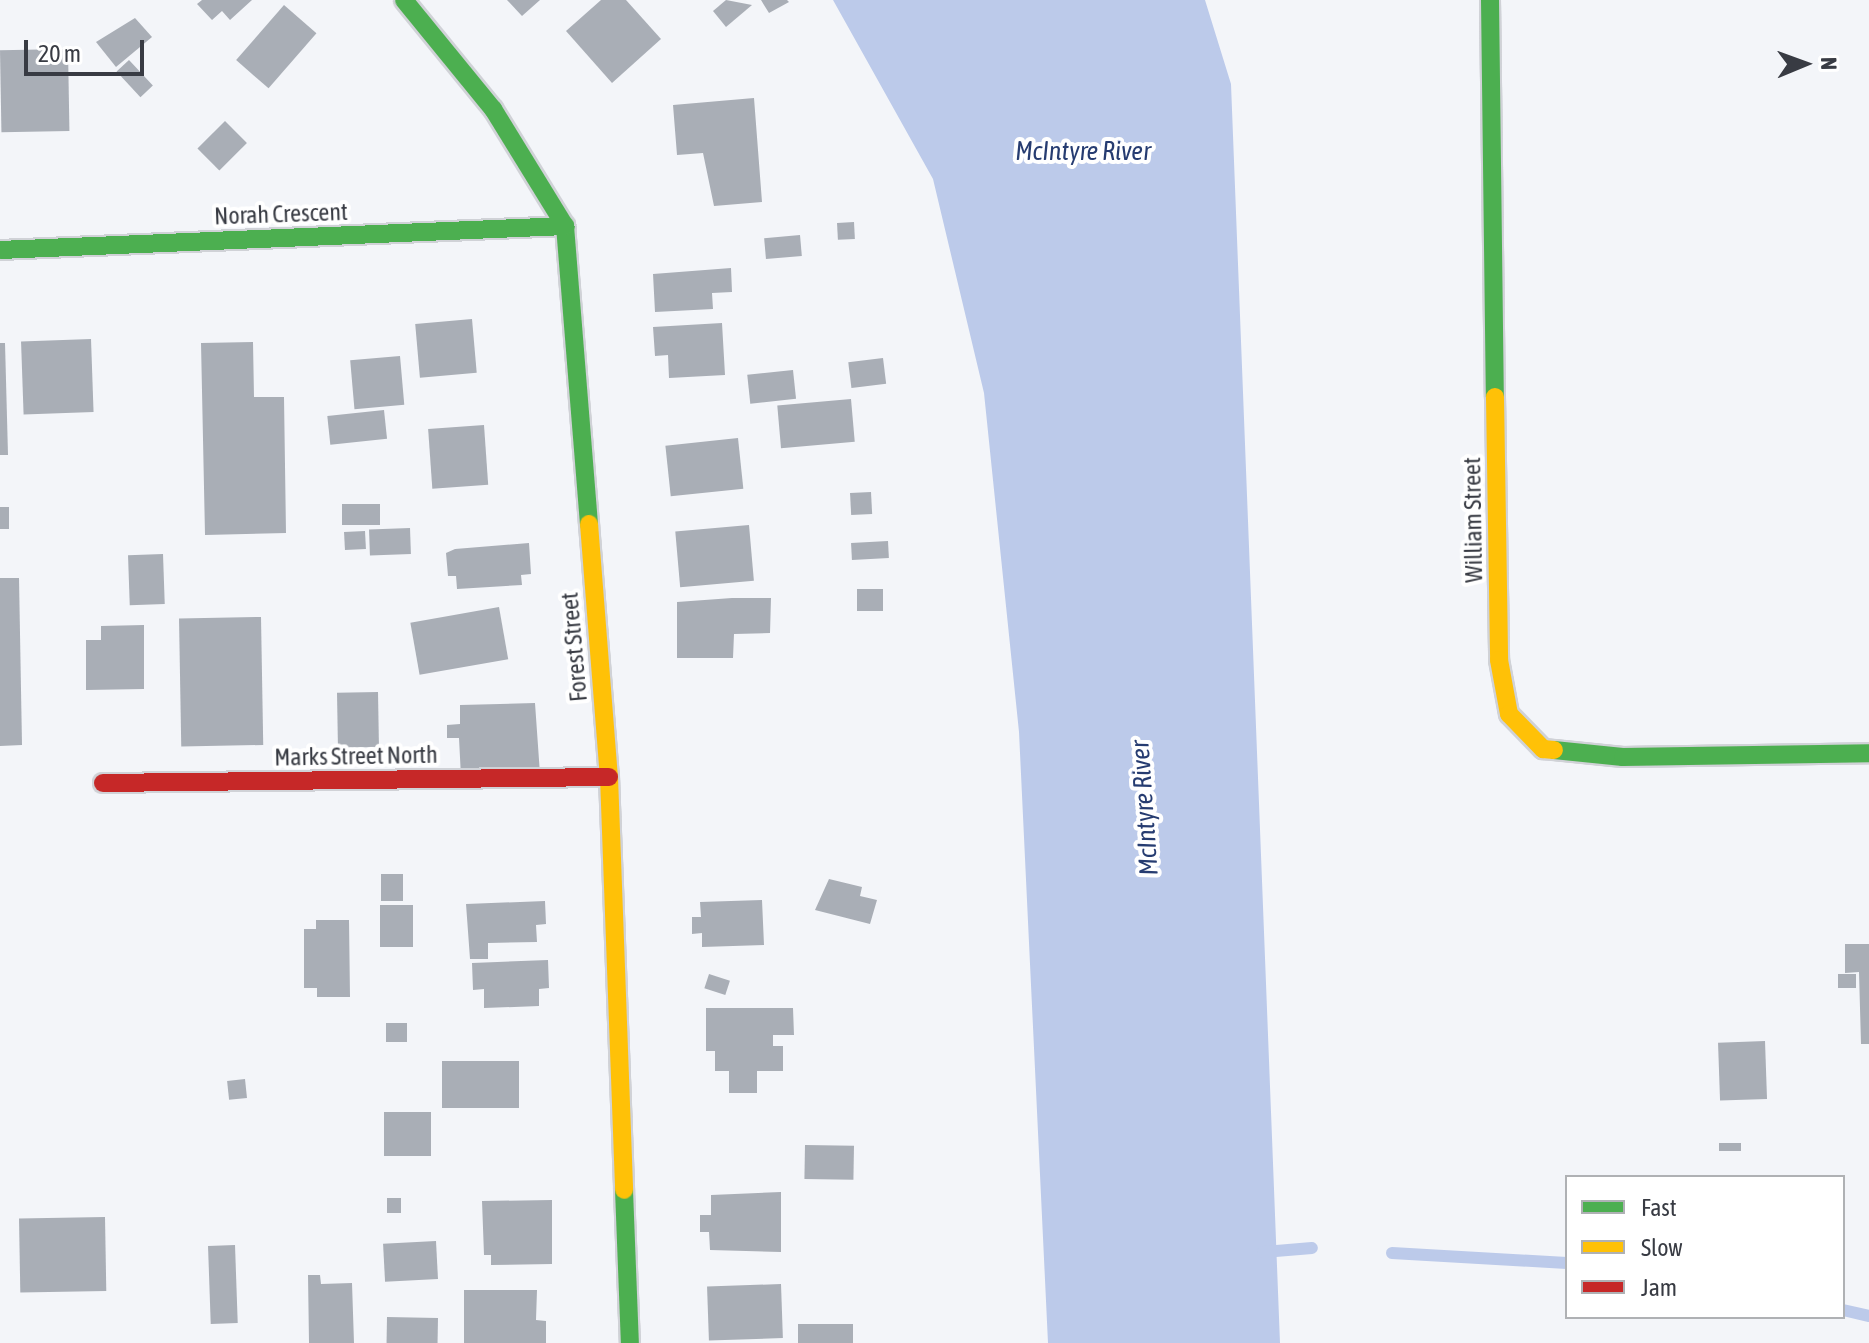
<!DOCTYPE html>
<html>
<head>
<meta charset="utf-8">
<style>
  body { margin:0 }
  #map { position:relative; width:1869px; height:1343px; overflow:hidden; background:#f3f5f9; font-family:"Asap Condensed",sans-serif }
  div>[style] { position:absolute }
  .water>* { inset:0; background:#bccaea }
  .stream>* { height:12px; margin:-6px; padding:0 6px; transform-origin:6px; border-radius:6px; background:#bccaea }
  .building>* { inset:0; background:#a9aeb6; transform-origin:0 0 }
  .roads { filter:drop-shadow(2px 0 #d0d2d7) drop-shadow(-2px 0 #d0d2d7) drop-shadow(0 2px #d0d2d7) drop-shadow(0 -2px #d0d2d7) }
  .fast>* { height:18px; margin:-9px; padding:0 9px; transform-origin:9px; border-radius:9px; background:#4caf50 }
  .slow>* { height:18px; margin:-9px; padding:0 9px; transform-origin:9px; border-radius:9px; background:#ffc107 }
  .jam>* { height:18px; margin:-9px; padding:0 9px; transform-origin:9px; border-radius:9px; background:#c62828 }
  span { translate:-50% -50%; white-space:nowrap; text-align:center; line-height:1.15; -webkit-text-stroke:8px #fff; paint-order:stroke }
  .street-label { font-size:24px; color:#383b43 }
  .water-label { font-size:26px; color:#263c71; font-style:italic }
  .legend { position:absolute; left:1565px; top:1175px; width:280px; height:144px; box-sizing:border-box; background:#fff; border:2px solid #afb1b4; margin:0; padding:10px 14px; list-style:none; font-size:24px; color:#383b43 }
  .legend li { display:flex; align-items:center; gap:16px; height:40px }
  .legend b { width:40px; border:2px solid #afb1b4 }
  .north { position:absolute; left:1765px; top:24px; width:80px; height:80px; -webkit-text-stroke:6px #fff; paint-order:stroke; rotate:89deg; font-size:22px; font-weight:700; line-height:32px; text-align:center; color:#383b43 }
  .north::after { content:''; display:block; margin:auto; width:28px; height:36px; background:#383b43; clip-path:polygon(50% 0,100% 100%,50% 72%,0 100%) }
  .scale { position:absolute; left:24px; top:40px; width:120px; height:36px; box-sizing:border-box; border:4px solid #383b43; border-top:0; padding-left:10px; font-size:24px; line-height:28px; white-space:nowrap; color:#383b43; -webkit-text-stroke:6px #fff; paint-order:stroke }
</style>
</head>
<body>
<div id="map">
  <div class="water">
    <i style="clip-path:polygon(833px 0,1205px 0,1231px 84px,1280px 1343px,1048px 1343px,1019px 732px,984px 393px,933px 179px)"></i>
  </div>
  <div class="stream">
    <i style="left:1263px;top:1252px;width:49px;rotate:-4.7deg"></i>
    <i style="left:1392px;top:1253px;width:175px;rotate:3.3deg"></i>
    <i style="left:1843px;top:1310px;width:27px;rotate:13deg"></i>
  </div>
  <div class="building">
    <i style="clip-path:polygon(202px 0,252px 0,230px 20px,222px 11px,212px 20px,197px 4px)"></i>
    <i style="clip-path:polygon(507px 0,540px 0,522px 16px)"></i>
    <i style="clip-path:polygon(601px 0,626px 0,661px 39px,612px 83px,566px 31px)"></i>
    <i style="clip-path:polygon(726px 0,752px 5px,726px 27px,713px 11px)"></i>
    <i style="clip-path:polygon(761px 0,787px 0,789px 2px,769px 13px)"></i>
    <i style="left:284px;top:5px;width:43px;height:73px;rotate:41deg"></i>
    <i style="clip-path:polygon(135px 18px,152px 37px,116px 67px,96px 42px)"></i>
    <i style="left:68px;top:49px;width:82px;height:68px;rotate:89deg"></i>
    <i style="left:129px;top:60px;width:35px;height:17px;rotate:47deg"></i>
    <i style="clip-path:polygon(754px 98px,762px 202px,714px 206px,703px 153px,677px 155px,673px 105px)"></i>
    <i style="left:225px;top:121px;width:31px;height:39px;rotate:45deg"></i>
    <i style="left:854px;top:222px;width:17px;height:17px;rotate:87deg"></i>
    <i style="left:800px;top:235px;width:21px;height:36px;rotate:85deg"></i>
    <i style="clip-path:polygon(731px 268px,732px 292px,712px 293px,713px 309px,655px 312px,653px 274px)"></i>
    <i style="left:472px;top:319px;width:54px;height:57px;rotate:85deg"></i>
    <i style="clip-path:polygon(722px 323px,725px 375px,669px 378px,668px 355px,655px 356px,653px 327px)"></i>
    <i style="left:91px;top:339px;width:73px;height:70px;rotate:88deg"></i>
    <i style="clip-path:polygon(253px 342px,254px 397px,284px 397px,286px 533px,205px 535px,201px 343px)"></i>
    <i style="clip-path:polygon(0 343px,5px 343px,8px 455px,0 455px)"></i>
    <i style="left:400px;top:356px;width:49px;height:50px;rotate:85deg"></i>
    <i style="left:883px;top:358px;width:26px;height:35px;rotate:83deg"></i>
    <i style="left:793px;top:370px;width:29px;height:46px;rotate:84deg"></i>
    <i style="left:851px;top:399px;width:43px;height:74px;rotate:85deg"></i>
    <i style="left:384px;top:410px;width:29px;height:57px;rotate:84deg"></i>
    <i style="left:484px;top:425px;width:60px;height:56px;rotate:86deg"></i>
    <i style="left:738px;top:438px;width:51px;height:73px;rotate:84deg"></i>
    <i style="left:871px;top:492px;width:22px;height:21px;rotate:87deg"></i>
    <i style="left:342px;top:504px;width:38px;height:21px"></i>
    <i style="left:0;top:507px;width:9px;height:22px"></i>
    <i style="left:749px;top:525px;width:56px;height:74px;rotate:85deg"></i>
    <i style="left:410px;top:528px;width:26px;height:41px;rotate:88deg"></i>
    <i style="left:365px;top:531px;width:18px;height:21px;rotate:87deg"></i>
    <i style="left:888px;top:541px;width:17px;height:37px;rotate:87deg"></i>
    <i style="clip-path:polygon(529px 543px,531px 574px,521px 575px,522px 585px,457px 589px,456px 576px,448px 576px,446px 553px,455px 549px)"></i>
    <i style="left:163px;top:554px;width:50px;height:35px;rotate:88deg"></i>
    <i style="clip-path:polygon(0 578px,19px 578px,22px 745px,0 746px)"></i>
    <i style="left:883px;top:589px;width:22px;height:26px;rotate:90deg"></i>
    <i style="clip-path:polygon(732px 598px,771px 598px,770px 633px,734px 634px,733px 658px,677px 658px,677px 602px)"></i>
    <i style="left:499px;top:607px;width:53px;height:90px;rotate:80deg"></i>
    <i style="left:261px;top:617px;width:128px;height:82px;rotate:89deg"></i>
    <i style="clip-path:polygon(144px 625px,144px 689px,86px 690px,86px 640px,101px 640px,101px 626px)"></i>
    <i style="left:378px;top:692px;width:55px;height:41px;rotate:89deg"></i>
    <i style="clip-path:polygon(535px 703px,540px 774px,461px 777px,459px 738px,447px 738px,447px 725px,460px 724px,460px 705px)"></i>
    <i style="left:381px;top:874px;width:22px;height:27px"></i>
    <i style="clip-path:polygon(829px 879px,862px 887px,860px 896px,877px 900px,870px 924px,815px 910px)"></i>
    <i style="clip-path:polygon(762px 900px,764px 945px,702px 947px,702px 933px,692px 934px,692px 917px,701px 917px,700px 902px)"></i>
    <i style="clip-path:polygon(545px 901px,546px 924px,536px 925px,537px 942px,488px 943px,488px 959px,470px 959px,466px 904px)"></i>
    <i style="left:413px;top:905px;width:42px;height:33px;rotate:90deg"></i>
    <i style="clip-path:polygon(316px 920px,349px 920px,350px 997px,317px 997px,317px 988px,304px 988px,304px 929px,316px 929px)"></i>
    <i style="clip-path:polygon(1845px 944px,1869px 944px,1869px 1044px,1861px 1044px,1859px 972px,1845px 973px)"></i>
    <i style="clip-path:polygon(548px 960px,549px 988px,539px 989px,539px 1006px,484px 1008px,484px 989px,473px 990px,472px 963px)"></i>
    <i style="left:709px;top:974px;width:22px;height:15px;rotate:18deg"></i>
    <i style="left:1838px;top:974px;width:18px;height:14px"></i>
    <i style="clip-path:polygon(706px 1008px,793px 1008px,794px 1035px,773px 1035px,773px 1046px,783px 1046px,783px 1071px,757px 1071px,757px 1093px,729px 1093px,729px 1071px,715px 1071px,715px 1051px,706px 1051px)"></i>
    <i style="left:407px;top:1023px;width:19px;height:21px;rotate:90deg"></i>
    <i style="left:1765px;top:1041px;width:58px;height:47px;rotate:88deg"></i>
    <i style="left:442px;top:1061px;width:77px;height:47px"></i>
    <i style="left:245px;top:1079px;width:19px;height:18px;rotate:84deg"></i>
    <i style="left:384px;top:1112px;width:47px;height:44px"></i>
    <i style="left:1741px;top:1143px;width:8px;height:22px;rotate:90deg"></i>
    <i style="left:805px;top:1145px;width:49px;height:34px;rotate:1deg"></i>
    <i style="clip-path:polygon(781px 1192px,781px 1252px,710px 1250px,709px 1232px,700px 1232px,700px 1215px,711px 1215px,711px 1195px)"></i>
    <i style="left:387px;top:1198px;width:14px;height:15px"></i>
    <i style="clip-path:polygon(552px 1200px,552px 1264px,491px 1265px,491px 1255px,484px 1255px,482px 1201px)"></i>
    <i style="left:105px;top:1217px;width:74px;height:86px;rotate:89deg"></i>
    <i style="left:436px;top:1241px;width:38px;height:53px;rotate:87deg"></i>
    <i style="left:235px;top:1245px;width:78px;height:27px;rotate:88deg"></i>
    <i style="clip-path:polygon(308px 1275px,320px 1275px,321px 1284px,352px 1283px,354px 1343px,309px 1343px)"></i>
    <i style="left:781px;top:1284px;width:54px;height:74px;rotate:88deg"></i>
    <i style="clip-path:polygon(464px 1290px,537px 1290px,536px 1320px,546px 1321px,546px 1343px,464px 1343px)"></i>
    <i style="left:387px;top:1317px;width:51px;height:26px;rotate:1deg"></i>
    <i style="left:798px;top:1324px;width:55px;height:19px"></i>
  </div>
  <div class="roads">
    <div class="fast">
      <i style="left:404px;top:0;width:141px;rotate:50.8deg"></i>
      <i style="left:493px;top:109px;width:137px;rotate:58.4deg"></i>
      <i style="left:565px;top:226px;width:299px;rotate:85.4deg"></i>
      <i style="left:1490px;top:0;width:397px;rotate:89.3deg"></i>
      <i style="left:0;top:250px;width:566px;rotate:-2.43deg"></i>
      <i style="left:1554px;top:750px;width:69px;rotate:5.8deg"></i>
      <i style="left:1623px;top:757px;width:246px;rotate:-0.9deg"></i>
      <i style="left:624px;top:1190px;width:153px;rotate:87.8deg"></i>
    </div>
    <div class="slow">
      <i style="left:1495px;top:397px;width:263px;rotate:89.1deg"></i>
      <i style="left:1499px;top:660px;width:55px;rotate:79.5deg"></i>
      <i style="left:1509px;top:714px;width:49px;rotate:45.8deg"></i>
      <i style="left:1543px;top:749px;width:11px;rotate:5deg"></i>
      <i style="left:589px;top:524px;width:254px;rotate:85.5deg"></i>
      <i style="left:609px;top:777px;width:413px;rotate:87.9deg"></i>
    </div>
    <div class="jam">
      <i style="left:103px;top:783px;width:506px;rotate:-0.68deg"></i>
    </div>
  </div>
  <div class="street-label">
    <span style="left:281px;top:214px;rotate:-2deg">Norah Crescent</span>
    <span style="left:1473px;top:520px;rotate:-91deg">William Street</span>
    <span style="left:574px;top:647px;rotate:-95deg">Forest Street</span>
    <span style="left:356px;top:756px;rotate:-1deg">Marks Street North</span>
  </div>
  <div class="water-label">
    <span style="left:1083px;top:152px">McIntyre River</span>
    <span style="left:1145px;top:808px;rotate:-94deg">McIntyre River</span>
  </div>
  <ul class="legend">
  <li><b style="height:10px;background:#4caf50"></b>Fast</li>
  <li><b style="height:10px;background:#ffc107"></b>Slow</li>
  <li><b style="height:10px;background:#c62828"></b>Jam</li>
  </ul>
  <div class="north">N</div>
  <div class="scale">20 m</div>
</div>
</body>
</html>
